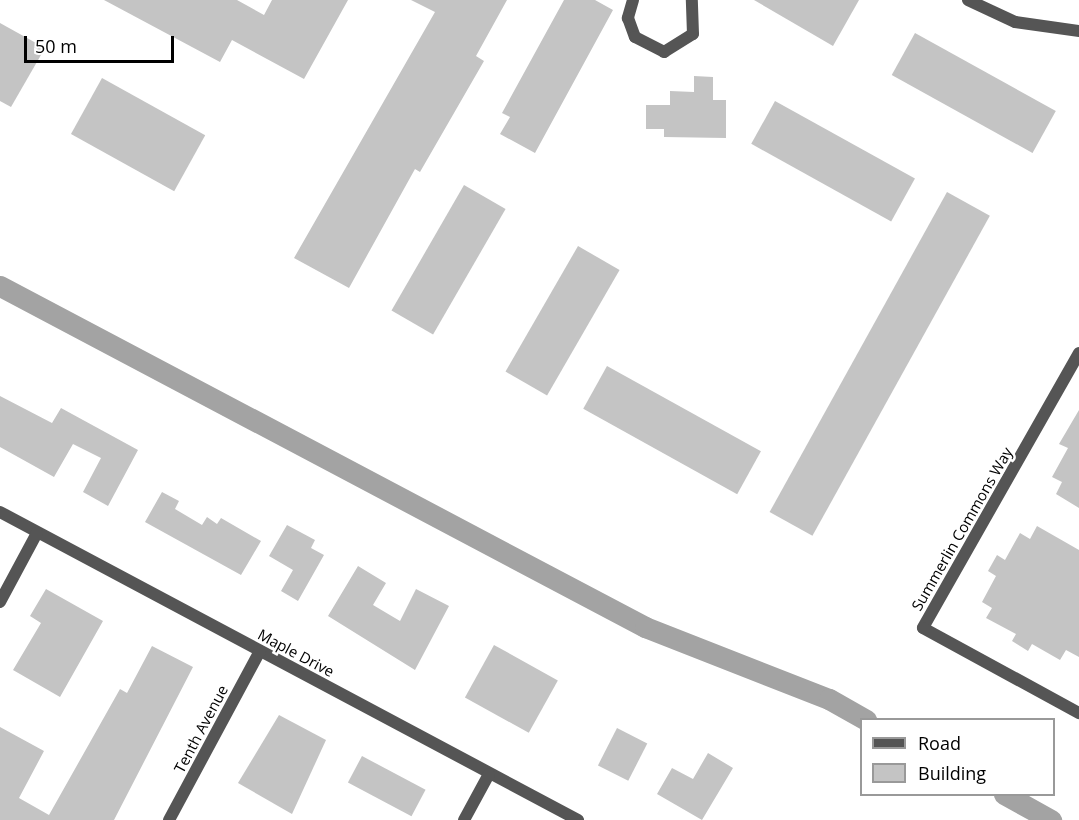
<!DOCTYPE html>
<html>
<head>
<meta charset="utf-8">
<style>
  body { margin:0 }
  #map { position:relative; width:1079px; height:820px; overflow:hidden; background:#fff; font-family:"Open Sans",sans-serif }
  div>[style] { position:absolute }
  .canal>* { height:21px; margin:-10.5px; padding:0 10.5px; transform-origin:10.5px; border-radius:10.5px; background:#a3a3a3 }
  .building>* { inset:0; background:#c4c4c4; transform-origin:0 0 }
  .minor>* { height:12px; margin:-6px; padding:0 6px; transform-origin:6px; border-radius:6px; background:#555 }
  span { translate:-50% -50%; white-space:nowrap; text-align:center; line-height:1.15; -webkit-text-stroke:5px #fff; paint-order:stroke }
  .street-label { font-size:15px; color:#000 }
  .legend { position:absolute; left:860px; top:718px; width:195px; height:78px; box-sizing:border-box; background:#fff; border:2px solid #999; margin:0; padding:8px 10px; list-style:none; font-size:18px; color:#000 }
  .legend li { display:flex; align-items:center; gap:12px; height:30px }
  .legend b { width:30px; border:2px solid #999 }
  .scale { position:absolute; left:24px; top:36px; width:150px; height:27px; box-sizing:border-box; border:3px solid #000; border-top:0; padding-left:8px; font-size:18px; line-height:21px; white-space:nowrap; color:#000; -webkit-text-stroke:4px #fff; paint-order:stroke }
</style>
</head>
<body>
<div id="map">
  <div class="canal">
    <i style="left:0;top:286px;width:730px;rotate:27.86deg"></i>
    <i style="left:645px;top:627px;width:198px;rotate:21.4deg"></i>
    <i style="left:829px;top:699px;width:43px;rotate:29.6deg"></i>
    <i style="left:1004px;top:794px;width:54px;rotate:29deg"></i>
  </div>
  <div class="building">
    <i style="clip-path:polygon(104px 0,237px 0,264px 15px,272px 0,348px 0,304px 79px,232px 40px,220px 62px)"></i>
    <i style="clip-path:polygon(411px 0,507px 0,476px 56px,484px 61px,420px 172px,415px 169px,349px 288px,294px 258px,435px 12px)"></i>
    <i style="clip-path:polygon(564px 0,595px 0,613px 10px,535px 153px,500px 134px,510px 117px,502px 113px)"></i>
    <i style="clip-path:polygon(754px 0,859px 0,833px 46px)"></i>
    <i style="clip-path:polygon(0 23px,45px 48px,11px 107px,0 101px)"></i>
    <i style="left:915px;top:33px;width:161px;height:48px;rotate:29deg"></i>
    <i style="clip-path:polygon(694px 76px,713px 77px,713px 100px,726px 100px,726px 138px,664px 137px,664px 129px,646px 129px,646px 105px,670px 105px,670px 91px,694px 92px)"></i>
    <i style="left:102px;top:78px;width:118px;height:64px;rotate:29deg"></i>
    <i style="left:775px;top:101px;width:160px;height:49px;rotate:29deg"></i>
    <i style="left:464px;top:185px;width:48px;height:145px;rotate:30deg"></i>
    <i style="left:947px;top:192px;width:49px;height:366px;rotate:29deg"></i>
    <i style="left:578px;top:246px;width:48px;height:145px;rotate:30deg"></i>
    <i style="left:607px;top:366px;width:176px;height:49px;rotate:29deg"></i>
    <i style="clip-path:polygon(0 396px,52px 423px,61px 408px,138px 450px,108px 506px,83px 492px,101px 458px,73px 444px,54px 477px,0 447px)"></i>
    <i style="clip-path:polygon(1079px 410px,1079px 508px,1056px 494px,1062px 482px,1052px 477px,1068px 448px,1059px 444px)"></i>
    <i style="clip-path:polygon(162px 492px,179px 501px,175px 509px,202px 525px,207px 517px,217px 524px,221px 518px,261px 541px,241px 575px,145px 522px)"></i>
    <i style="clip-path:polygon(287px 525px,315px 540px,311px 548px,324px 555px,298px 601px,281px 591px,293px 570px,269px 556px)"></i>
    <i style="clip-path:polygon(1037px 526px,1079px 550px,1079px 657px,1066px 650px,1060px 660px,1032px 644px,1028px 651px,1012px 641px,1016px 634px,986px 618px,992px 608px,982px 602px,996px 576px,988px 571px,997px 555px,1005px 560px,1020px 533px,1030px 539px)"></i>
    <i style="clip-path:polygon(358px 566px,386px 583px,373px 605px,400px 621px,416px 589px,449px 606px,415px 670px,328px 616px)"></i>
    <i style="clip-path:polygon(46px 589px,103px 621px,60px 697px,13px 670px,41px 623px,30px 616px)"></i>
    <i style="left:494px;top:645px;width:73px;height:60px;rotate:29deg"></i>
    <i style="clip-path:polygon(152px 646px,193px 667px,114px 820px,0 820px,0 727px,44px 751px,19px 798px,49px 815px,120px 689px,127px 693px)"></i>
    <i style="clip-path:polygon(279px 715px,326px 740px,292px 814px,238px 783px)"></i>
    <i style="left:617px;top:728px;width:34px;height:42px;rotate:27deg"></i>
    <i style="clip-path:polygon(708px 753px,733px 768px,702px 820px,657px 794px,672px 768px,693px 779px)"></i>
    <i style="left:362px;top:756px;width:72px;height:30px;rotate:28deg"></i>
  </div>
  <div class="minor">
    <i style="left:633px;top:0;width:19px;rotate:106deg"></i>
    <i style="left:628px;top:18px;width:20px;rotate:70deg"></i>
    <i style="left:635px;top:37px;width:33px;rotate:27deg"></i>
    <i style="left:664px;top:52px;width:34px;rotate:-32deg"></i>
    <i style="left:693px;top:34px;width:34px;rotate:-92deg"></i>
    <i style="left:968px;top:0;width:52px;rotate:25.1deg"></i>
    <i style="left:1015px;top:22px;width:65px;rotate:8deg"></i>
    <i style="left:1079px;top:353px;width:316px;rotate:119.6deg"></i>
    <i style="left:923px;top:628px;width:178px;rotate:28.6deg"></i>
    <i style="left:0;top:512px;width:655px;rotate:28.05deg"></i>
    <i style="left:0;top:602px;width:78px;rotate:-61.8deg"></i>
    <i style="left:169px;top:820px;width:192px;rotate:-61.7deg"></i>
    <i style="left:464px;top:820px;width:52px;rotate:-61.5deg"></i>
  </div>
  <div class="street-label">
    <span style="left:962px;top:529px;rotate:-60deg">Summerlin Commons Way</span>
    <span style="left:296px;top:653px;rotate:28deg">Maple Drive</span>
    <span style="left:201px;top:729px;rotate:-62deg">Tenth Avenue</span>
  </div>
  <ul class="legend">
  <li><b style="height:8px;background:#555"></b>Road</li>
  <li><b style="height:16px;background:#c4c4c4"></b>Building</li>
  </ul>
  <div class="scale">50 m</div>
</div>
</body>
</html>
